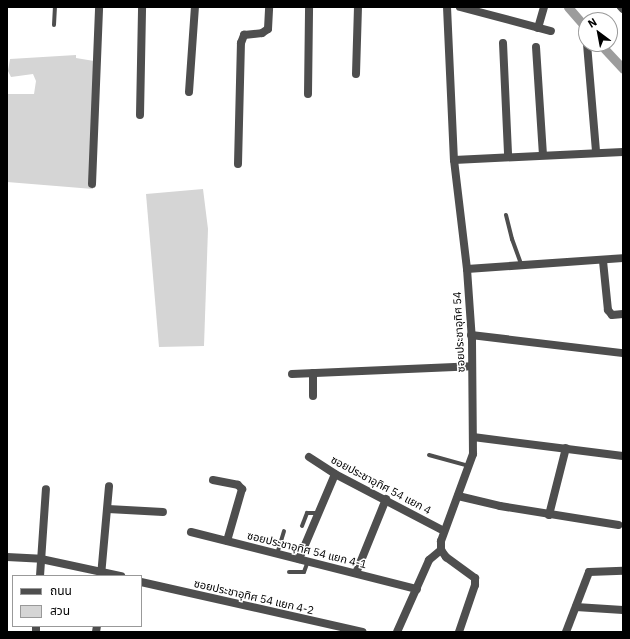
<!DOCTYPE html>
<html>
<head>
<meta charset="utf-8">
<style>
  body { margin:0 }
  #map { position:relative; width:630px; height:639px; overflow:hidden; background:#fff; font-family:"IBM Plex Sans","Noto Sans Thai",sans-serif }
  div>[style] { position:absolute }
  .green>* { inset:0; background:#d5d5d5 }
  .canal>* { height:9px; margin:-4.5px; padding:0 4.5px; transform-origin:4.5px; border-radius:4.5px; background:#9c9c9c }
  .service>* { height:4px; margin:-2px; padding:0 2px; transform-origin:2px; border-radius:2px; background:#4e4e4e }
  .minor>* { height:8px; margin:-4px; padding:0 4px; transform-origin:4px; border-radius:4px; background:#4e4e4e }
  .tertiary>* { height:8px; margin:-4px; padding:0 4px; transform-origin:4px; border-radius:4px; background:#4e4e4e }
  span { translate:-50% -50%; white-space:nowrap; text-align:center; line-height:1.15; -webkit-text-stroke:3px #fff; paint-order:stroke }
  .street-label { font-size:11px; color:#000 }
  .frame { position:absolute; inset:0; border:8px solid #000; pointer-events:none }
  .legend { position:absolute; left:12px; top:575px; width:130px; height:52px; box-sizing:border-box; background:#fff; border:1px solid #999; margin:0; padding:5px 7px; list-style:none; font-size:12px; color:#000 }
  .legend li { display:flex; align-items:center; gap:8px; height:20px }
  .legend b { width:20px; border:1px solid #999 }
  .north { position:absolute; left:578px; top:12px; width:40px; height:40px; box-sizing:border-box; background:#fff; border:1px solid #999; border-radius:50%; rotate:328deg; font-size:11px; font-weight:700; line-height:16px; text-align:center; color:#000 }
  .north::after { content:''; display:block; margin:auto; width:14px; height:18px; background:#000; clip-path:polygon(50% 0,100% 100%,50% 72%,0 100%) }
</style>
</head>
<body>
<div id="map">
  <div class="green">
    <i style="clip-path:polygon(76px 55px,76px 58px,100px 62px,93px 189px,7px 182px,7px 94px,34px 94px,36px 81px,33px 74px,11px 77px,8px 71px,10px 59px)"></i>
    <i style="clip-path:polygon(203px 189px,208px 229px,204px 346px,159px 347px,146px 194px)"></i>
  </div>
  <div class="canal">
    <i style="left:568px;top:7px;width:28px;rotate:49deg"></i>
    <i style="left:600px;top:44px;width:34px;rotate:47deg"></i>
  </div>
  <div class="service">
    <i style="left:54px;top:25px;width:18px;rotate:-87deg"></i>
    <i style="left:506px;top:215px;width:25px;rotate:76deg"></i>
    <i style="left:512px;top:239px;width:29px;rotate:70deg"></i>
    <i style="left:429px;top:455px;width:41px;rotate:15.4deg"></i>
    <i style="left:302px;top:526px;width:14px;rotate:-69deg"></i>
    <i style="left:307px;top:513px;width:11px"></i>
    <i style="left:277px;top:554px;width:24px;rotate:-73deg"></i>
    <i style="left:289px;top:572px;width:15px"></i>
    <i style="left:304px;top:572px;width:12px;rotate:-70deg"></i>
  </div>
  <div class="minor">
    <i style="left:460px;top:7px;width:94px;rotate:14.8deg"></i>
    <i style="left:621px;top:7px;width:3px;rotate:45deg"></i>
    <i style="left:538px;top:28px;width:22px;rotate:-74deg"></i>
    <i style="left:503px;top:43px;width:112px;rotate:87.4deg"></i>
    <i style="left:587px;top:44px;width:108px;rotate:85.2deg"></i>
    <i style="left:536px;top:47px;width:107px;rotate:86.3deg"></i>
    <i style="left:356px;top:74px;width:67px;rotate:-88.3deg"></i>
    <i style="left:189px;top:92px;width:85px;rotate:-86deg"></i>
    <i style="left:308px;top:94px;width:87px;rotate:-89.3deg"></i>
    <i style="left:140px;top:115px;width:108px;rotate:-88.9deg"></i>
    <i style="left:454px;top:160px;width:169px;rotate:-2.7deg"></i>
    <i style="left:238px;top:164px;width:121px;rotate:-88.6deg"></i>
    <i style="left:241px;top:43px;width:9px;rotate:-69deg"></i>
    <i style="left:244px;top:35px;width:18px;rotate:-6deg"></i>
    <i style="left:262px;top:33px;width:7px;rotate:-34deg"></i>
    <i style="left:268px;top:29px;width:22px;rotate:-87deg"></i>
    <i style="left:92px;top:184px;width:177px;rotate:-87.7deg"></i>
    <i style="left:603px;top:261px;width:49px;rotate:84.2deg"></i>
    <i style="left:608px;top:310px;width:6px;rotate:51deg"></i>
    <i style="left:612px;top:315px;width:11px;rotate:-5deg"></i>
    <i style="left:467px;top:269px;width:156px;rotate:-4deg"></i>
    <i style="left:471px;top:335px;width:153px;rotate:6.8deg"></i>
    <i style="left:292px;top:374px;width:180px;rotate:-2.5deg"></i>
    <i style="left:313px;top:396px;width:23px;rotate:-90deg"></i>
    <i style="left:473px;top:437px;width:151px;rotate:7.2deg"></i>
    <i style="left:309px;top:457px;width:31px;rotate:33deg"></i>
    <i style="left:335px;top:474px;width:123px;rotate:27.6deg"></i>
    <i style="left:213px;top:480px;width:25px;rotate:11deg"></i>
    <i style="left:238px;top:485px;width:6px;rotate:45deg"></i>
    <i style="left:242px;top:489px;width:54px;rotate:106.1deg"></i>
    <i style="left:458px;top:496px;width:43px;rotate:13.4deg"></i>
    <i style="left:500px;top:506px;width:120px;rotate:9.1deg"></i>
    <i style="left:108px;top:509px;width:55px;rotate:3.1deg"></i>
    <i style="left:549px;top:515px;width:69px;rotate:-75.8deg"></i>
    <i style="left:191px;top:532px;width:233px;rotate:14.2deg"></i>
    <i style="left:7px;top:557px;width:34px;rotate:3deg"></i>
    <i style="left:41px;top:559px;width:82px;rotate:12deg"></i>
    <i style="left:299px;top:559px;width:92px;rotate:-67deg"></i>
    <i style="left:356px;top:573px;width:80px;rotate:-67.9deg"></i>
    <i style="left:40px;top:576px;width:87px;rotate:-86.1deg"></i>
    <i style="left:101px;top:576px;width:90px;rotate:-84.9deg"></i>
    <i style="left:141px;top:582px;width:227px;rotate:12.7deg"></i>
    <i style="left:576px;top:607px;width:47px;rotate:3.7deg"></i>
    <i style="left:36px;top:632px;width:6px;rotate:-90deg"></i>
    <i style="left:96px;top:632px;width:6px;rotate:-81deg"></i>
    <i style="left:397px;top:632px;width:79px;rotate:-66deg"></i>
    <i style="left:429px;top:560px;width:16px;rotate:-40deg"></i>
    <i style="left:566px;top:632px;width:64px;rotate:-69deg"></i>
    <i style="left:589px;top:572px;width:34px;rotate:-2deg"></i>
  </div>
  <div class="tertiary">
    <i style="left:447px;top:7px;width:153px;rotate:87.4deg"></i>
    <i style="left:454px;top:160px;width:110px;rotate:83.2deg"></i>
    <i style="left:467px;top:269px;width:72px;rotate:86deg"></i>
    <i style="left:472px;top:341px;width:113px;rotate:89.5deg"></i>
    <i style="left:473px;top:454px;width:93px;rotate:110.2deg"></i>
    <i style="left:441px;top:541px;width:9px;rotate:90deg"></i>
    <i style="left:441px;top:550px;width:9px;rotate:54deg"></i>
    <i style="left:446px;top:557px;width:36px;rotate:36deg"></i>
    <i style="left:475px;top:578px;width:7px;rotate:90deg"></i>
    <i style="left:475px;top:585px;width:50px;rotate:108.8deg"></i>
  </div>
  <div class="street-label">
    <span style="left:459px;top:332px;rotate:-93deg">ซอยประชาอุทิศ 54</span>
    <span style="left:381px;top:485px;rotate:28deg">ซอยประชาอุทิศ 54 แยก 4</span>
    <span style="left:307px;top:550px;rotate:14deg">ซอยประชาอุทิศ 54 แยก 4-1</span>
    <span style="left:254px;top:597px;rotate:13deg">ซอยประชาอุทิศ 54 แยก 4-2</span>
  </div>
  <div class="frame"></div>
  <ul class="legend">
  <li><b style="height:5px;background:#4e4e4e"></b>ถนน</li>
  <li><b style="height:11px;background:#d5d5d5"></b>สวน</li>
  </ul>
  <div class="north">N</div>
</div>
</body>
</html>
